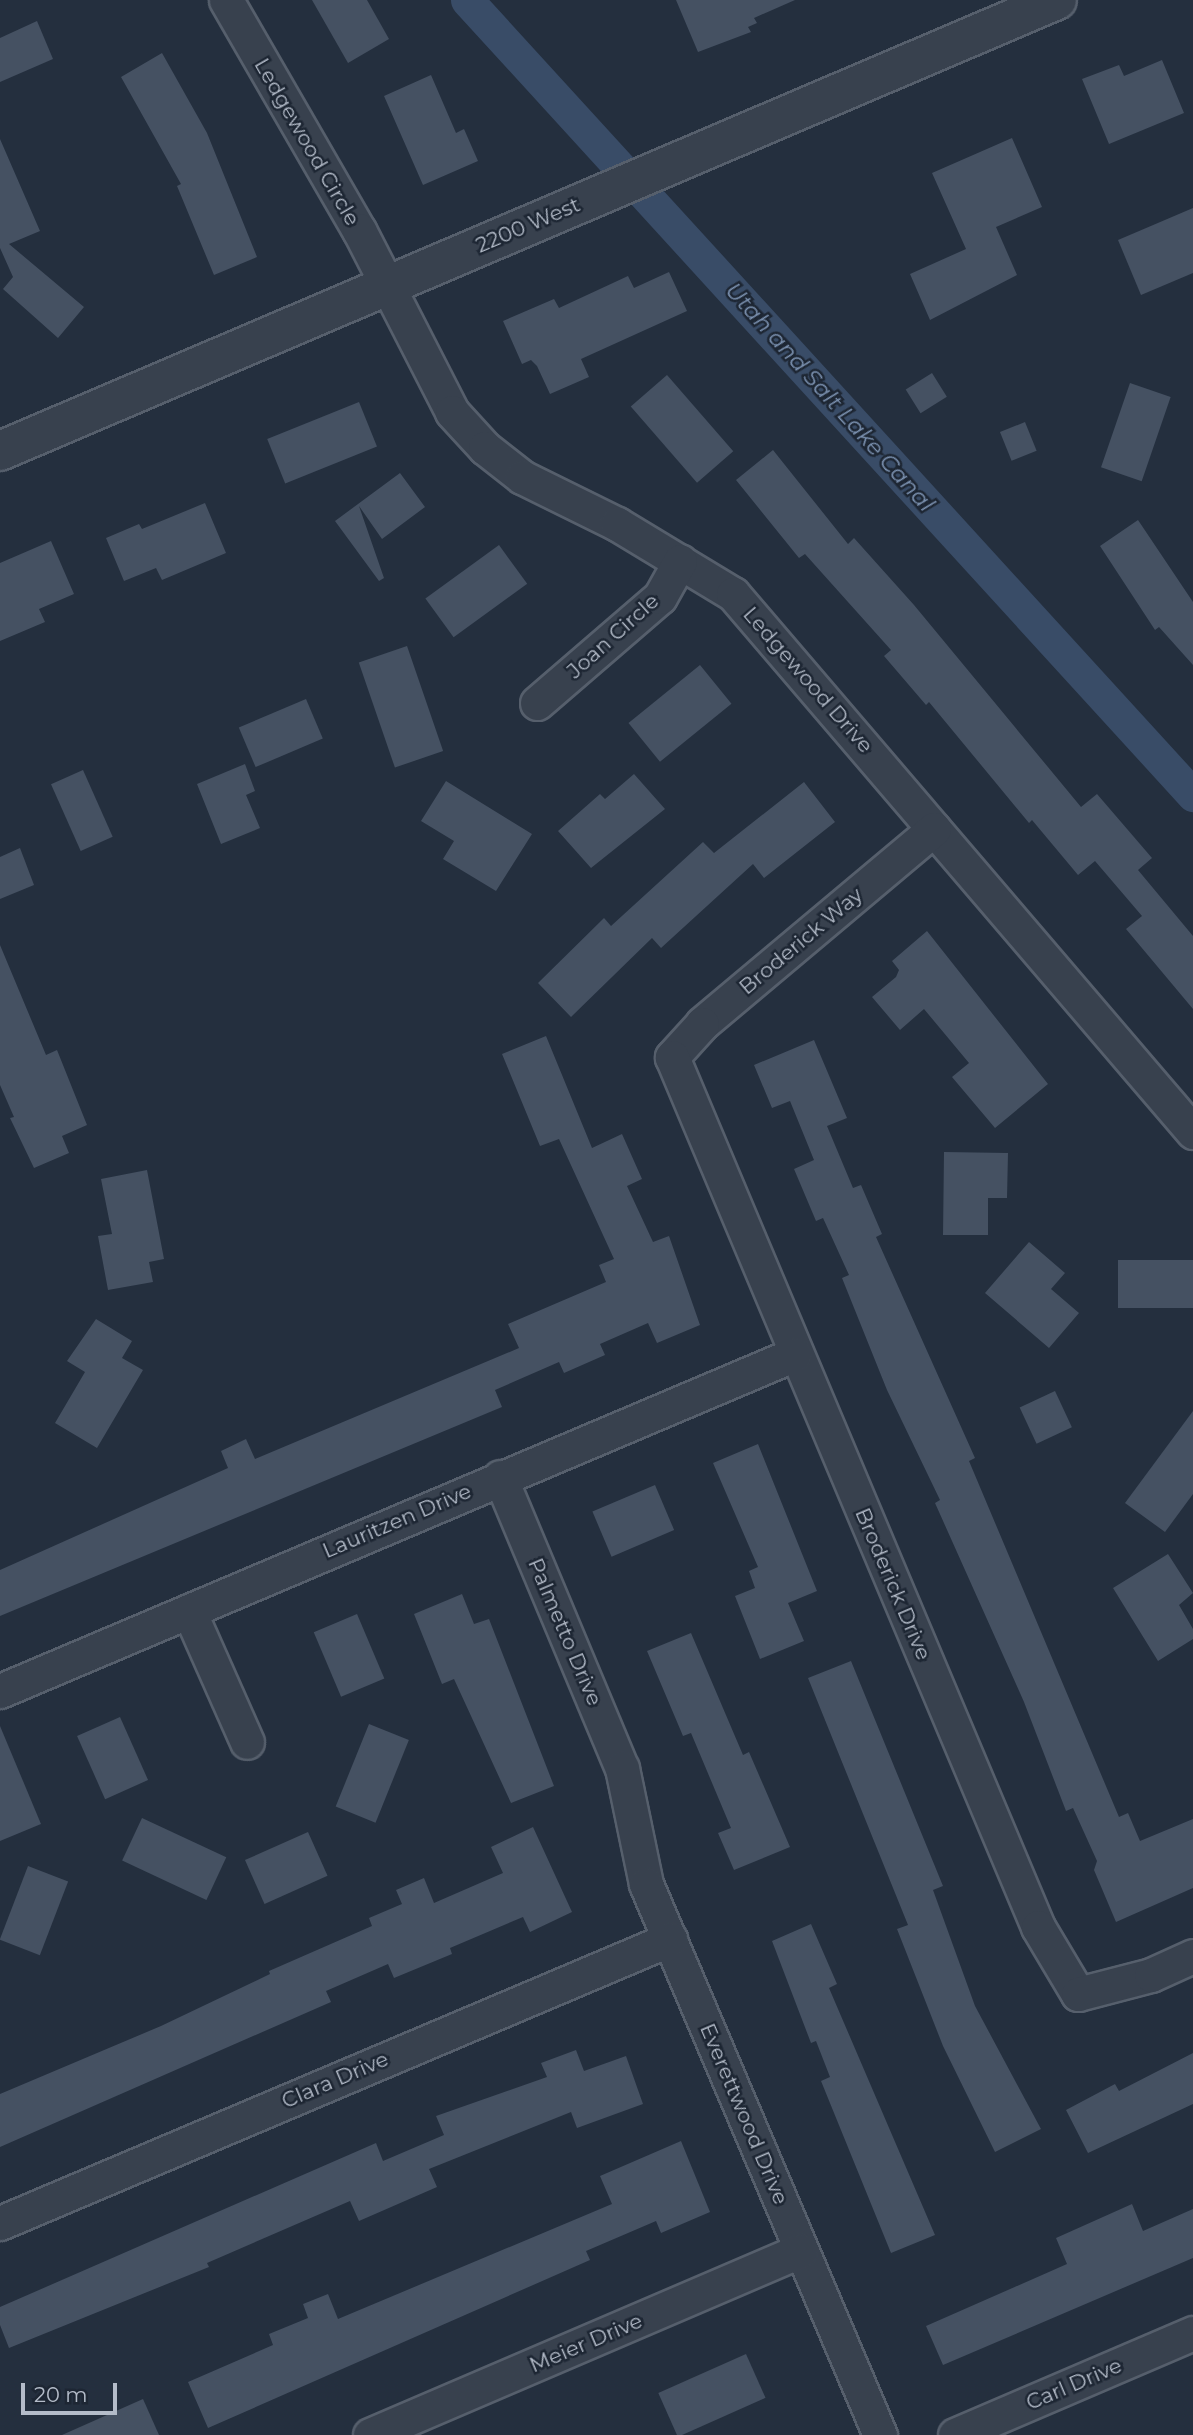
<!DOCTYPE html>
<html>
<head>
<meta charset="utf-8">
<style>
  body { margin:0 }
  #map { position:relative; width:1193px; height:2435px; overflow:hidden; background:#242f3e; font-family:Montserrat,sans-serif }
  div>[style] { position:absolute }
  .canal>* { height:33px; margin:-16.5px; padding:0 16.5px; transform-origin:16.5px; border-radius:16.5px; background:#394c67 }
  .building>* { inset:0; background:#455162; transform-origin:0 0 }
  .roads { filter:drop-shadow(2px 0 #565f6c) drop-shadow(-2px 0 #565f6c) drop-shadow(0 2px #565f6c) drop-shadow(0 -2px #565f6c) }
  .minor>* { height:33px; margin:-16.5px; padding:0 16.5px; transform-origin:16.5px; border-radius:16.5px; background:#38414e }
  .tertiary>* { height:38px; margin:-19px; padding:0 19px; transform-origin:19px; border-radius:19px; background:#38414e }
  span { translate:-50% -50%; white-space:nowrap; text-align:center; line-height:1.15; -webkit-text-stroke:5px #1d2633; paint-order:stroke }
  .street-label { font-size:21px; color:#b4bcc9 }
  .water-label { font-size:23px; color:#7c92b1; font-style:italic }
  .scale { position:absolute; left:21px; top:2383px; width:96px; height:32px; box-sizing:border-box; border:4px solid #b4bcc9; border-top:0; padding-left:9px; font-size:21px; line-height:24px; white-space:nowrap; color:#b4bcc9; -webkit-text-stroke:5px #1d2633; paint-order:stroke }
</style>
</head>
<body>
<div id="map">
  <div class="canal">
    <i style="left:467px;top:0;width:1077px;rotate:47.6deg"></i>
  </div>
  <div class="building">
    <i style="clip-path:polygon(312px 0,367px 0,389px 39px,348px 63px)"></i>
    <i style="clip-path:polygon(676px 0,795px 0,754px 18px,757px 23px,748px 27px,751px 32px,698px 52px)"></i>
    <i style="clip-path:polygon(37px 21px,53px 59px,0 82px,0 38px)"></i>
    <i style="clip-path:polygon(162px 53px,207px 133px,257px 257px,214px 275px,177px 186px,181px 184px,121px 77px)"></i>
    <i style="clip-path:polygon(1162px 60px,1184px 113px,1109px 144px,1082px 79px,1119px 65px,1124px 76px)"></i>
    <i style="clip-path:polygon(431px 75px,456px 133px,464px 129px,478px 161px,423px 185px,384px 96px)"></i>
    <i style="clip-path:polygon(1012px 138px,1042px 207px,996px 227px,1017px 275px,930px 320px,910px 274px,966px 249px,932px 173px)"></i>
    <i style="clip-path:polygon(0 139px,40px 231px,9px 244px,84px 307px,58px 338px,3px 289px,13px 277px,0 248px)"></i>
    <i style="clip-path:polygon(1193px 208px,1193px 273px,1141px 295px,1118px 240px)"></i>
    <i style="clip-path:polygon(669px 272px,687px 311px,581px 359px,589px 377px,550px 394px,537px 366px,531px 360px,522px 364px,503px 321px,554px 299px,559px 308px,628px 276px,634px 288px)"></i>
    <i style="left:932px;top:373px;width:28px;height:31px;rotate:58deg"></i>
    <i style="left:667px;top:375px;width:101px;height:48px;rotate:49deg"></i>
    <i style="left:1130px;top:383px;width:43px;height:89px;rotate:19deg"></i>
    <i style="left:359px;top:402px;width:48px;height:99px;rotate:68deg"></i>
    <i style="left:1025px;top:422px;width:31px;height:27px;rotate:68deg"></i>
    <i style="clip-path:polygon(773px 450px,848px 544px,854px 538px,914px 605px,1081px 807px,1097px 794px,1152px 858px,1138px 870px,1193px 936px,1193px 1009px,1126px 929px,1142px 916px,1095px 861px,1078px 875px,1032px 820px,1029px 823px,929px 702px,926px 705px,884px 656px,891px 650px,805px 554px,799px 558px,736px 480px)"></i>
    <i style="clip-path:polygon(400px 473px,425px 507px,382px 539px,359px 506px,384px 578px,379px 581px,335px 521px)"></i>
    <i style="clip-path:polygon(205px 503px,226px 553px,162px 580px,156px 568px,124px 581px,106px 538px,139px 524px,142px 529px)"></i>
    <i style="clip-path:polygon(1138px 520px,1193px 602px,1193px 665px,1159px 627px,1155px 630px,1100px 546px)"></i>
    <i style="clip-path:polygon(51px 541px,74px 594px,39px 609px,45px 622px,0 641px,0 563px)"></i>
    <i style="left:499px;top:545px;width:48px;height:91px;rotate:54deg"></i>
    <i style="left:407px;top:646px;width:111px;height:51px;rotate:71deg"></i>
    <i style="left:700px;top:665px;width:50px;height:92px;rotate:51deg"></i>
    <i style="left:306px;top:699px;width:43px;height:73px;rotate:67deg"></i>
    <i style="clip-path:polygon(245px 764px,255px 791px,246px 795px,260px 828px,221px 844px,197px 784px)"></i>
    <i style="left:83px;top:770px;width:73px;height:35px;rotate:66deg"></i>
    <i style="clip-path:polygon(634px 774px,665px 809px,591px 868px,558px 831px,600px 794px,605px 799px)"></i>
    <i style="clip-path:polygon(446px 781px,532px 834px,496px 891px,443px 859px,454px 841px,421px 821px)"></i>
    <i style="clip-path:polygon(804px 782px,835px 822px,764px 878px,753px 864px,661px 948px,652px 938px,571px 1017px,538px 983px,604px 918px,611px 926px,703px 842px,714px 853px)"></i>
    <i style="clip-path:polygon(20px 848px,34px 885px,0 899px,0 857px)"></i>
    <i style="clip-path:polygon(927px 931px,1048px 1084px,995px 1128px,952px 1077px,969px 1063px,924px 1009px,900px 1030px,872px 997px,896px 977px,899px 970px,892px 961px)"></i>
    <i style="clip-path:polygon(0 945px,46px 1055px,57px 1050px,87px 1125px,62px 1136px,69px 1153px,34px 1168px,10px 1118px,14px 1117px,0 1085px)"></i>
    <i style="clip-path:polygon(546px 1036px,592px 1148px,622px 1134px,642px 1179px,627px 1186px,653px 1242px,669px 1236px,700px 1325px,657px 1343px,648px 1323px,600px 1344px,605px 1355px,564px 1373px,559px 1362px,495px 1390px,502px 1407px,0 1616px,0 1570px,228px 1468px,221px 1451px,246px 1439px,255px 1459px,519px 1348px,508px 1324px,606px 1282px,599px 1265px,614px 1259px,559px 1139px,540px 1146px,502px 1054px)"></i>
    <i style="clip-path:polygon(814px 1040px,847px 1118px,827px 1126px,853px 1188px,861px 1185px,882px 1234px,876px 1237px,975px 1458px,969px 1461px,1119px 1817px,1128px 1813px,1140px 1841px,1193px 1819px,1193px 1888px,1116px 1922px,1094px 1870px,1097px 1861px,1073px 1808px,1066px 1811px,1024px 1702px,935px 1503px,940px 1500px,887px 1390px,842px 1278px,849px 1275px,823px 1218px,816px 1221px,794px 1169px,814px 1160px,790px 1101px,772px 1108px,754px 1065px)"></i>
    <i style="clip-path:polygon(944px 1152px,1008px 1153px,1007px 1198px,988px 1198px,988px 1235px,943px 1235px)"></i>
    <i style="clip-path:polygon(147px 1170px,164px 1259px,149px 1262px,153px 1282px,108px 1290px,98px 1236px,112px 1234px,101px 1179px)"></i>
    <i style="clip-path:polygon(1029px 1242px,1065px 1273px,1051px 1289px,1079px 1313px,1049px 1348px,985px 1293px)"></i>
    <i style="left:1193px;top:1260px;width:48px;height:75px;rotate:90deg"></i>
    <i style="clip-path:polygon(96px 1319px,132px 1341px,122px 1358px,143px 1370px,97px 1448px,55px 1423px,85px 1372px,67px 1361px)"></i>
    <i style="left:1055px;top:1391px;width:40px;height:39px;rotate:65deg"></i>
    <i style="clip-path:polygon(1193px 1411px,1193px 1494px,1165px 1532px,1125px 1503px)"></i>
    <i style="clip-path:polygon(758px 1444px,817px 1591px,788px 1603px,804px 1641px,760px 1659px,735px 1596px,755px 1588px,749px 1571px,758px 1567px,713px 1463px)"></i>
    <i style="left:655px;top:1485px;width:49px;height:68px;rotate:67deg"></i>
    <i style="clip-path:polygon(1168px 1554px,1193px 1593px,1179px 1605px,1193px 1629px,1193px 1639px,1158px 1661px,1113px 1588px)"></i>
    <i style="clip-path:polygon(462px 1594px,474px 1624px,489px 1619px,554px 1786px,511px 1803px,454px 1679px,442px 1684px,414px 1614px)"></i>
    <i style="left:357px;top:1614px;width:70px;height:47px;rotate:67deg"></i>
    <i style="clip-path:polygon(691px 1633px,743px 1755px,749px 1752px,790px 1847px,734px 1870px,718px 1833px,731px 1828px,691px 1733px,683px 1736px,647px 1651px)"></i>
    <i style="clip-path:polygon(851px 1661px,943px 1886px,933px 1890px,975px 2006px,1041px 2129px,995px 2152px,943px 2046px,897px 1929px,908px 1925px,808px 1678px)"></i>
    <i style="left:120px;top:1717px;width:69px;height:47px;rotate:66deg"></i>
    <i style="left:369px;top:1724px;width:43px;height:89px;rotate:22deg"></i>
    <i style="clip-path:polygon(0 1726px,41px 1824px,0 1841px)"></i>
    <i style="left:142px;top:1818px;width:93px;height:47px;rotate:25deg"></i>
    <i style="clip-path:polygon(533px 1827px,572px 1912px,530px 1932px,523px 1917px,450px 1948px,452px 1954px,394px 1978px,388px 1964px,326px 1991px,331px 2002px,0 2147px,0 2094px,161px 2026px,270px 1974px,269px 1971px,372px 1926px,369px 1918px,402px 1904px,396px 1890px,424px 1878px,434px 1903px,503px 1873px,491px 1847px)"></i>
    <i style="left:308px;top:1832px;width:48px;height:69px;rotate:66deg"></i>
    <i style="left:28px;top:1866px;width:43px;height:79px;rotate:21deg"></i>
    <i style="clip-path:polygon(811px 1924px,837px 1984px,829px 1988px,935px 2235px,891px 2253px,821px 2081px,830px 2077px,816px 2041px,811px 2043px,772px 1941px)"></i>
    <i style="clip-path:polygon(576px 2050px,584px 2071px,626px 2056px,643px 2104px,577px 2128px,571px 2112px,429px 2169px,437px 2187px,359px 2221px,350px 2201px,207px 2263px,209px 2267px,9px 2348px,0 2325px,0 2307px,376px 2143px,383px 2161px,444px 2135px,436px 2116px,547px 2077px,541px 2063px)"></i>
    <i style="clip-path:polygon(1193px 2053px,1193px 2104px,1088px 2153px,1066px 2110px,1115px 2084px,1119px 2091px)"></i>
    <i style="clip-path:polygon(681px 2141px,710px 2212px,661px 2233px,656px 2221px,586px 2251px,590px 2260px,208px 2428px,188px 2382px,273px 2345px,269px 2334px,308px 2318px,303px 2304px,328px 2294px,338px 2319px,612px 2204px,600px 2176px)"></i>
    <i style="clip-path:polygon(1132px 2204px,1143px 2231px,1193px 2209px,1193px 2258px,943px 2365px,926px 2326px,1067px 2264px,1056px 2238px)"></i>
    <i style="left:746px;top:2354px;width:48px;height:96px;rotate:66deg"></i>
    <i style="clip-path:polygon(143px 2399px,159px 2435px,62px 2435px)"></i>
  </div>
  <div class="roads">
    <div class="minor">
      <i style="left:226px;top:0;width:266px;rotate:60deg"></i>
      <i style="left:359px;top:230px;width:204px;rotate:62.9deg"></i>
      <i style="left:452px;top:412px;width:49px;rotate:47.5deg"></i>
      <i style="left:485px;top:448px;width:47px;rotate:38.1deg"></i>
      <i style="left:522px;top:477px;width:106px;rotate:26.3deg"></i>
      <i style="left:617px;top:524px;width:135px;rotate:31.1deg"></i>
      <i style="left:733px;top:594px;width:708px;rotate:49.47deg"></i>
      <i style="left:537px;top:703px;width:162px;rotate:-40.8deg"></i>
      <i style="left:660px;top:597px;width:41px;rotate:-60.9deg"></i>
      <i style="left:934px;top:829px;width:303px;rotate:140deg"></i>
      <i style="left:702px;top:1024px;width:45px;rotate:132.3deg"></i>
      <i style="left:672px;top:1057px;width:944px;rotate:67.18deg"></i>
      <i style="left:1038px;top:1927px;width:78px;rotate:59.2deg"></i>
      <i style="left:1078px;top:1994px;width:75px;rotate:-14.6deg"></i>
      <i style="left:1151px;top:1975px;width:46px;rotate:-24.3deg"></i>
      <i style="left:500px;top:1477px;width:316px;rotate:67.3deg"></i>
      <i style="left:622px;top:1768px;width:118px;rotate:78.3deg"></i>
      <i style="left:646px;top:1884px;width:599px;rotate:66.99deg"></i>
      <i style="left:189px;top:1611px;width:143px;rotate:66.1deg"></i>
      <i style="left:0;top:1691px;width:863px;rotate:-22.97deg"></i>
      <i style="left:0;top:2223px;width:728px;rotate:-22.97deg"></i>
      <i style="left:370px;top:2435px;width:469px;rotate:-23.2deg"></i>
      <i style="left:955px;top:2435px;width:259px;rotate:-23.2deg"></i>
    </div>
    <div class="tertiary">
      <i style="left:0;top:451px;width:1149px;rotate:-23.11deg"></i>
    </div>
  </div>
  <div class="street-label">
    <span style="left:307px;top:142px;rotate:60deg">Ledgewood Circle</span>
    <span style="left:528px;top:225px;rotate:-23deg">2200 West</span>
    <span style="left:613px;top:636px;rotate:-42deg">Joan Circle</span>
    <span style="left:808px;top:680px;rotate:49deg">Ledgewood Drive</span>
    <span style="left:801px;top:941px;rotate:-40deg">Broderick Way</span>
    <span style="left:397px;top:1521px;rotate:-23deg">Lauritzen Drive</span>
    <span style="left:893px;top:1584px;rotate:67deg">Broderick Drive</span>
    <span style="left:565px;top:1632px;rotate:67deg">Palmetto Drive</span>
    <span style="left:335px;top:2080px;rotate:-23deg">Clara Drive</span>
    <span style="left:744px;top:2114px;rotate:67deg">Everettwood Drive</span>
    <span style="left:586px;top:2343px;rotate:-23deg">Meier Drive</span>
    <span style="left:1074px;top:2384px;rotate:-23deg">Carl Drive</span>
  </div>
  <div class="water-label">
    <span style="left:830px;top:397px;rotate:48deg">Utah and Salt Lake Canal</span>
  </div>
  <div class="scale">20 m</div>
</div>
</body>
</html>
